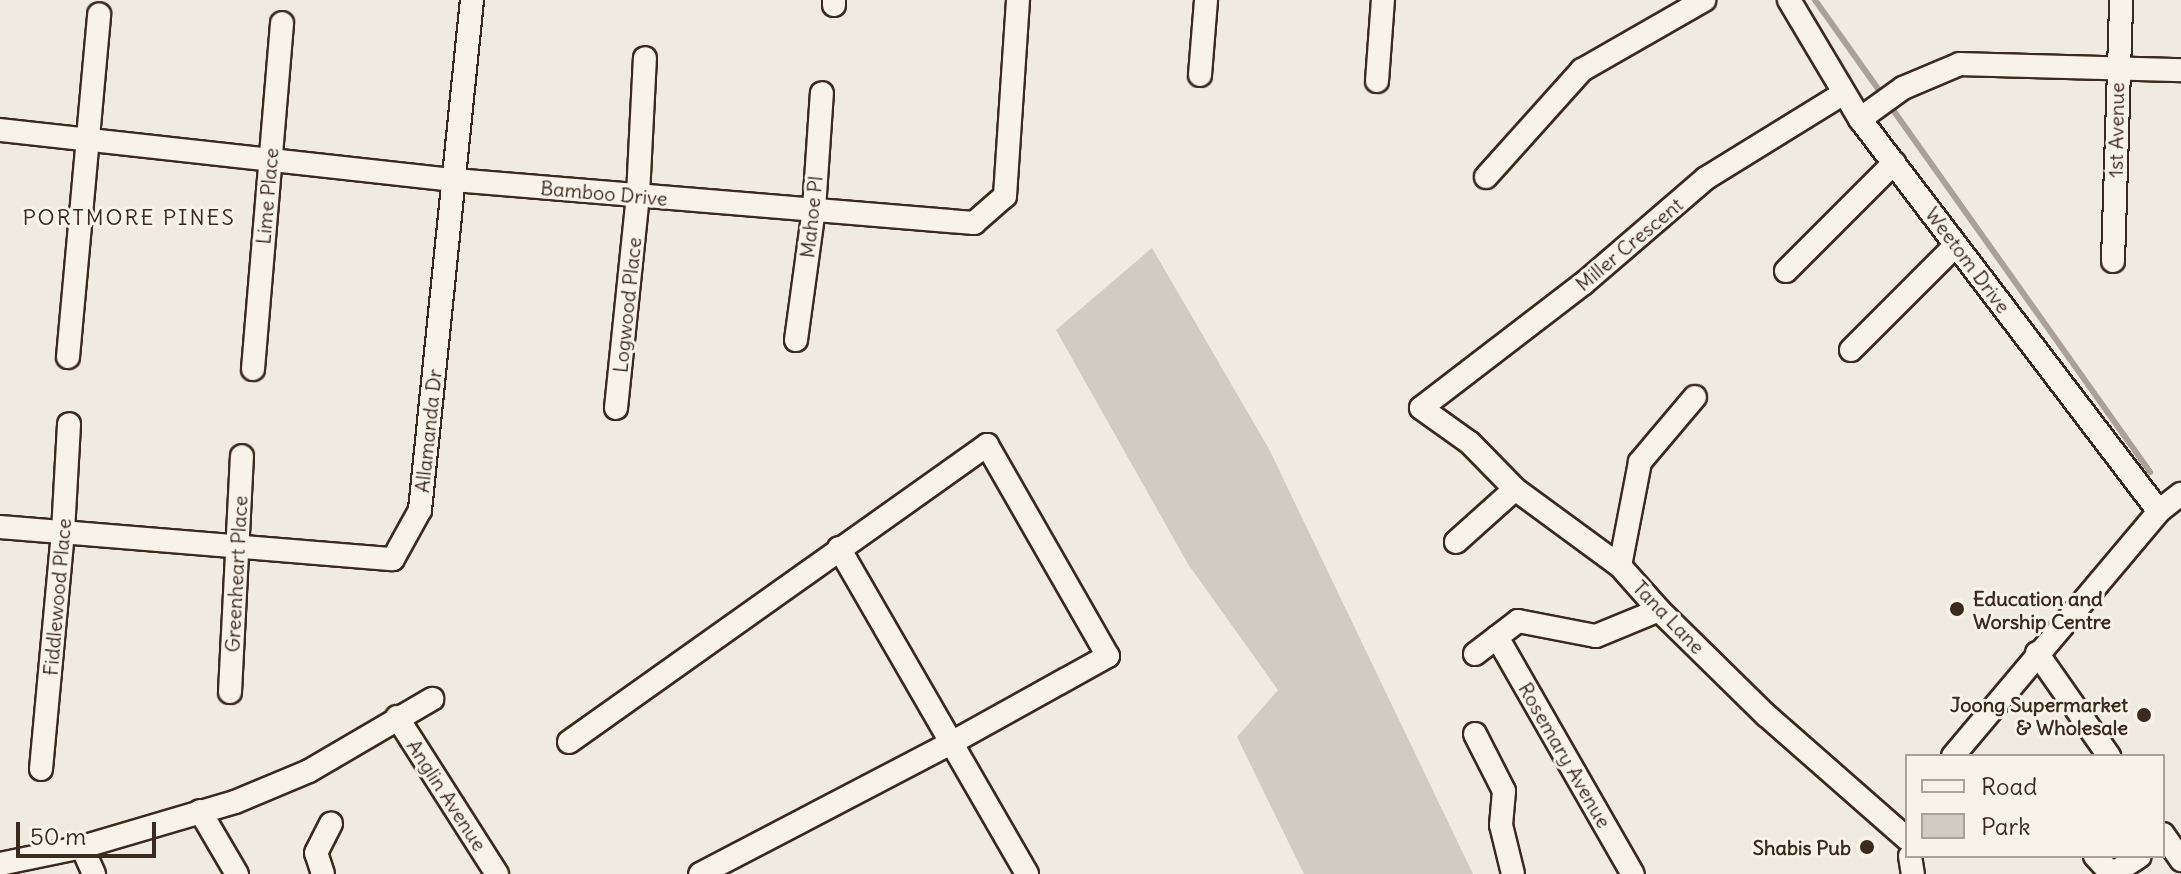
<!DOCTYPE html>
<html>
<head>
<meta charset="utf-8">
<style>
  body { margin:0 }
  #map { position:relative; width:2181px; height:874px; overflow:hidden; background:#efebe0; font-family:Delius,sans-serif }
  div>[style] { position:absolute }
  .green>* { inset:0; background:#d1cbc0 }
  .stream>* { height:6px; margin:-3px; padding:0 3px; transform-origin:3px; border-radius:3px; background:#aaa296 }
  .roads { filter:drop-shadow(2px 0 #3b2a1e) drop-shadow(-2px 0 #3b2a1e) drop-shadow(0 2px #3b2a1e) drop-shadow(0 -2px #3b2a1e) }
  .minor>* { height:22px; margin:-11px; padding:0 11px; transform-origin:11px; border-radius:11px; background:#f7f3e8 }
  .dots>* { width:22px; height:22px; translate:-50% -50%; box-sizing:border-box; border:4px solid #f7f3e8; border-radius:50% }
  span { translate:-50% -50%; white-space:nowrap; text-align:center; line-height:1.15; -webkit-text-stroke:6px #f7f3e8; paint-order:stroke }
  .street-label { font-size:20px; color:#3b2a1e }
  .poi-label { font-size:20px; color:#3b2a1e; font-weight:700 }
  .left { translate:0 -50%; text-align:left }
  .right { translate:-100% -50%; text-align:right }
  .neighbourhood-label { font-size:22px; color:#3b2a1e; letter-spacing:2px }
  .legend { position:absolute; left:1905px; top:754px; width:260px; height:104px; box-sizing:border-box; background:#f7f3e8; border:2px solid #aca397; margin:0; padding:10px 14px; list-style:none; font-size:24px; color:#3b2a1e }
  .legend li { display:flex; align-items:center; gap:16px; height:40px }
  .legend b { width:40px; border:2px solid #aca397 }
  .scale { position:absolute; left:16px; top:822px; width:140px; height:36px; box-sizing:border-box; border:4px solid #3b2a1e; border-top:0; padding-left:10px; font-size:24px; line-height:28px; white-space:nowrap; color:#3b2a1e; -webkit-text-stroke:6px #f7f3e8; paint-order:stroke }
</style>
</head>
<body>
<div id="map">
  <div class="green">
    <i style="clip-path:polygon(1152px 248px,1269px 449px,1473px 874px,1304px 874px,1237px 737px,1278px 690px,1188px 564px,1056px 330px)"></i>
  </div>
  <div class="stream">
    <i style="left:1815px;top:0;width:579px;rotate:54.63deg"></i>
  </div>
  <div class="roads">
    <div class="minor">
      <i style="left:1789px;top:0;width:139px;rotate:59.2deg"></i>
      <i style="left:1860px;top:119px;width:493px;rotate:52.7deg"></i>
      <i style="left:834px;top:5px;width:5px;rotate:-90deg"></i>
      <i style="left:1200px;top:75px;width:75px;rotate:-85.4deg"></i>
      <i style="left:1377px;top:81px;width:81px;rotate:-85.8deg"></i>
      <i style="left:1844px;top:93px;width:163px;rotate:148.3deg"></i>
      <i style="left:1705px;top:179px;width:160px;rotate:139.3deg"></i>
      <i style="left:1584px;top:283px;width:205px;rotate:142.5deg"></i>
      <i style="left:1421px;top:408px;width:60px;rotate:35.5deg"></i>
      <i style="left:1470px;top:443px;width:64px;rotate:45.6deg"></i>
      <i style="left:1515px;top:489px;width:130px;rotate:36.3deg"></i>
      <i style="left:1620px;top:566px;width:59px;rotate:48.4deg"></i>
      <i style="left:1659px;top:610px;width:150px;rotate:44.5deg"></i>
      <i style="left:1766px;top:715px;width:188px;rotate:41.3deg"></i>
      <i style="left:1860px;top:119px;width:53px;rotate:-35.8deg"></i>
      <i style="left:1903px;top:88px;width:62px;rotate:-22.8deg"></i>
      <i style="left:1960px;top:64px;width:221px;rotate:1.6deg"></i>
      <i style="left:0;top:130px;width:457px;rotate:6.3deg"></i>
      <i style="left:454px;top:180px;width:522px;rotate:4.73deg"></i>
      <i style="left:974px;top:223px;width:41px;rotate:-41.1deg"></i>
      <i style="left:1005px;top:196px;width:196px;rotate:-86.2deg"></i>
      <i style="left:1486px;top:177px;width:144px;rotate:-48.1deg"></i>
      <i style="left:1582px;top:70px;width:141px;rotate:-29.8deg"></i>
      <i style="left:2113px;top:261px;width:261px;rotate:-88.2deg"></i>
      <i style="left:1786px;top:271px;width:153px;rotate:-45deg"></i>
      <i style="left:796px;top:340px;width:132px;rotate:-82.2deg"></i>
      <i style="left:814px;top:209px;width:116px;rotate:-86.1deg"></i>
      <i style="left:1851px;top:350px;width:148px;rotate:-45deg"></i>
      <i style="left:68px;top:357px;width:344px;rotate:-84.8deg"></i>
      <i style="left:253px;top:369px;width:347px;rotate:-85.2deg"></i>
      <i style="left:616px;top:408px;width:214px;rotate:-84.1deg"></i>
      <i style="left:638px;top:195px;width:137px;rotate:-87.1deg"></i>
      <i style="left:0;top:527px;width:394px;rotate:4.7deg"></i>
      <i style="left:393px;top:559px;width:56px;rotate:-61.1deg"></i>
      <i style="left:420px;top:510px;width:513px;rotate:-84.18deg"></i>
      <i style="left:1456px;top:542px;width:79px;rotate:-41.9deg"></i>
      <i style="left:839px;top:548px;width:376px;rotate:60deg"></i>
      <i style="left:1620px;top:566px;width:106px;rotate:-79.1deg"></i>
      <i style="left:1640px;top:462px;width:85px;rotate:-49.8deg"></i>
      <i style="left:1497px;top:637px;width:273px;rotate:60.2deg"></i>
      <i style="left:2037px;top:653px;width:126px;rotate:55deg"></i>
      <i style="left:1475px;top:654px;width:54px;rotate:-37.5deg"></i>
      <i style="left:1518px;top:621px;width:79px;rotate:10.9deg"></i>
      <i style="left:1596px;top:636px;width:68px;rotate:-22.4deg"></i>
      <i style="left:230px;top:692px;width:236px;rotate:-87.1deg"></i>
      <i style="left:397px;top:717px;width:186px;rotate:57.5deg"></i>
      <i style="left:1475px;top:734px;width:64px;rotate:63deg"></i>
      <i style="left:1504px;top:791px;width:34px;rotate:95deg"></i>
      <i style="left:1501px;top:825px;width:50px;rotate:76.2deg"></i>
      <i style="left:569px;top:742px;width:513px;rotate:-35.39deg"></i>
      <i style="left:987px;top:445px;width:243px;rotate:60.2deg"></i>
      <i style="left:1108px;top:656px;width:179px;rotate:151deg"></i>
      <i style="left:951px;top:743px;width:283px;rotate:152.4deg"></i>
      <i style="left:1953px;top:756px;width:320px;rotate:-49.9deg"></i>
      <i style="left:2159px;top:511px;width:28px;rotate:-38deg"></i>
      <i style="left:41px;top:769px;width:238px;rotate:-84.7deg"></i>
      <i style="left:63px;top:532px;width:108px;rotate:-86.8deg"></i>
      <i style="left:200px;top:811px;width:73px;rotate:59.6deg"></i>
      <i style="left:2163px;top:834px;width:32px;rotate:55deg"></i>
      <i style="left:82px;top:847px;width:30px;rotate:66deg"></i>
      <i style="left:1910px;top:856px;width:18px;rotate:81deg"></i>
      <i style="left:2095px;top:856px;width:19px;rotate:47deg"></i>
      <i style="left:2108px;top:870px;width:9px;rotate:6deg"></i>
      <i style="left:2117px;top:871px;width:27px;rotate:-33deg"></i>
      <i style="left:0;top:864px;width:84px;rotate:-11.7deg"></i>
      <i style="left:82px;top:847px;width:159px;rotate:-16.4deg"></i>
      <i style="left:235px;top:802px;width:80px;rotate:-22.7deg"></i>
      <i style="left:309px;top:771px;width:143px;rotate:-30.3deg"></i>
      <i style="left:323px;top:874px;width:22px;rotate:-108deg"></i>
      <i style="left:316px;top:853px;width:33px;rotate:-63deg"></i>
    </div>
  </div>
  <div class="dots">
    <i style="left:1957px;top:609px;background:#3b2a1e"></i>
    <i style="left:2144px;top:715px;background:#3b2a1e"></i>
    <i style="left:1867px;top:847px;background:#3b2a1e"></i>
  </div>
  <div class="street-label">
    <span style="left:2116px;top:130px;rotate:-89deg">1st Avenue</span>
    <span style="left:604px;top:193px;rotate:5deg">Bamboo Drive</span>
    <span style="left:267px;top:196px;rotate:-85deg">Lime Place</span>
    <span style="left:811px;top:217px;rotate:-84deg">Mahoe Pl</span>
    <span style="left:1629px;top:244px;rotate:-40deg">Miller Crescent</span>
    <span style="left:1968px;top:260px;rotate:53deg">Weetom Drive</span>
    <span style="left:627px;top:305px;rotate:-84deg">Logwood Place</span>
    <span style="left:428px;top:431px;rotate:-84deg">Allamanda Dr</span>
    <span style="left:236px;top:574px;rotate:-87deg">Greenheart Place</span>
    <span style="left:57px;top:597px;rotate:-85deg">Fiddlewood Place</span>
    <span style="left:1669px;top:617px;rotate:46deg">Tana Lane</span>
    <span style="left:1565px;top:755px;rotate:60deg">Rosemary Avenue</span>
    <span style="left:447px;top:795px;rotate:57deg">Anglin Avenue</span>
  </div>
  <div class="poi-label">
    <span class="left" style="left:1973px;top:610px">Education and<br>Worship Centre</span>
    <span class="right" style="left:2128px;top:716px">Joong Supermarket<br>&amp; Wholesale</span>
    <span class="right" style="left:1851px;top:847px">Shabis Pub</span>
  </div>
  <div class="neighbourhood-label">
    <span style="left:129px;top:218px">PORTMORE PINES</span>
  </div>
  <ul class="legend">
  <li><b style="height:10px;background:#f7f3e8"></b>Road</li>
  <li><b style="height:22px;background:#d1cbc0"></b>Park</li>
  </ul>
  <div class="scale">50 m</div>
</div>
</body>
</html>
